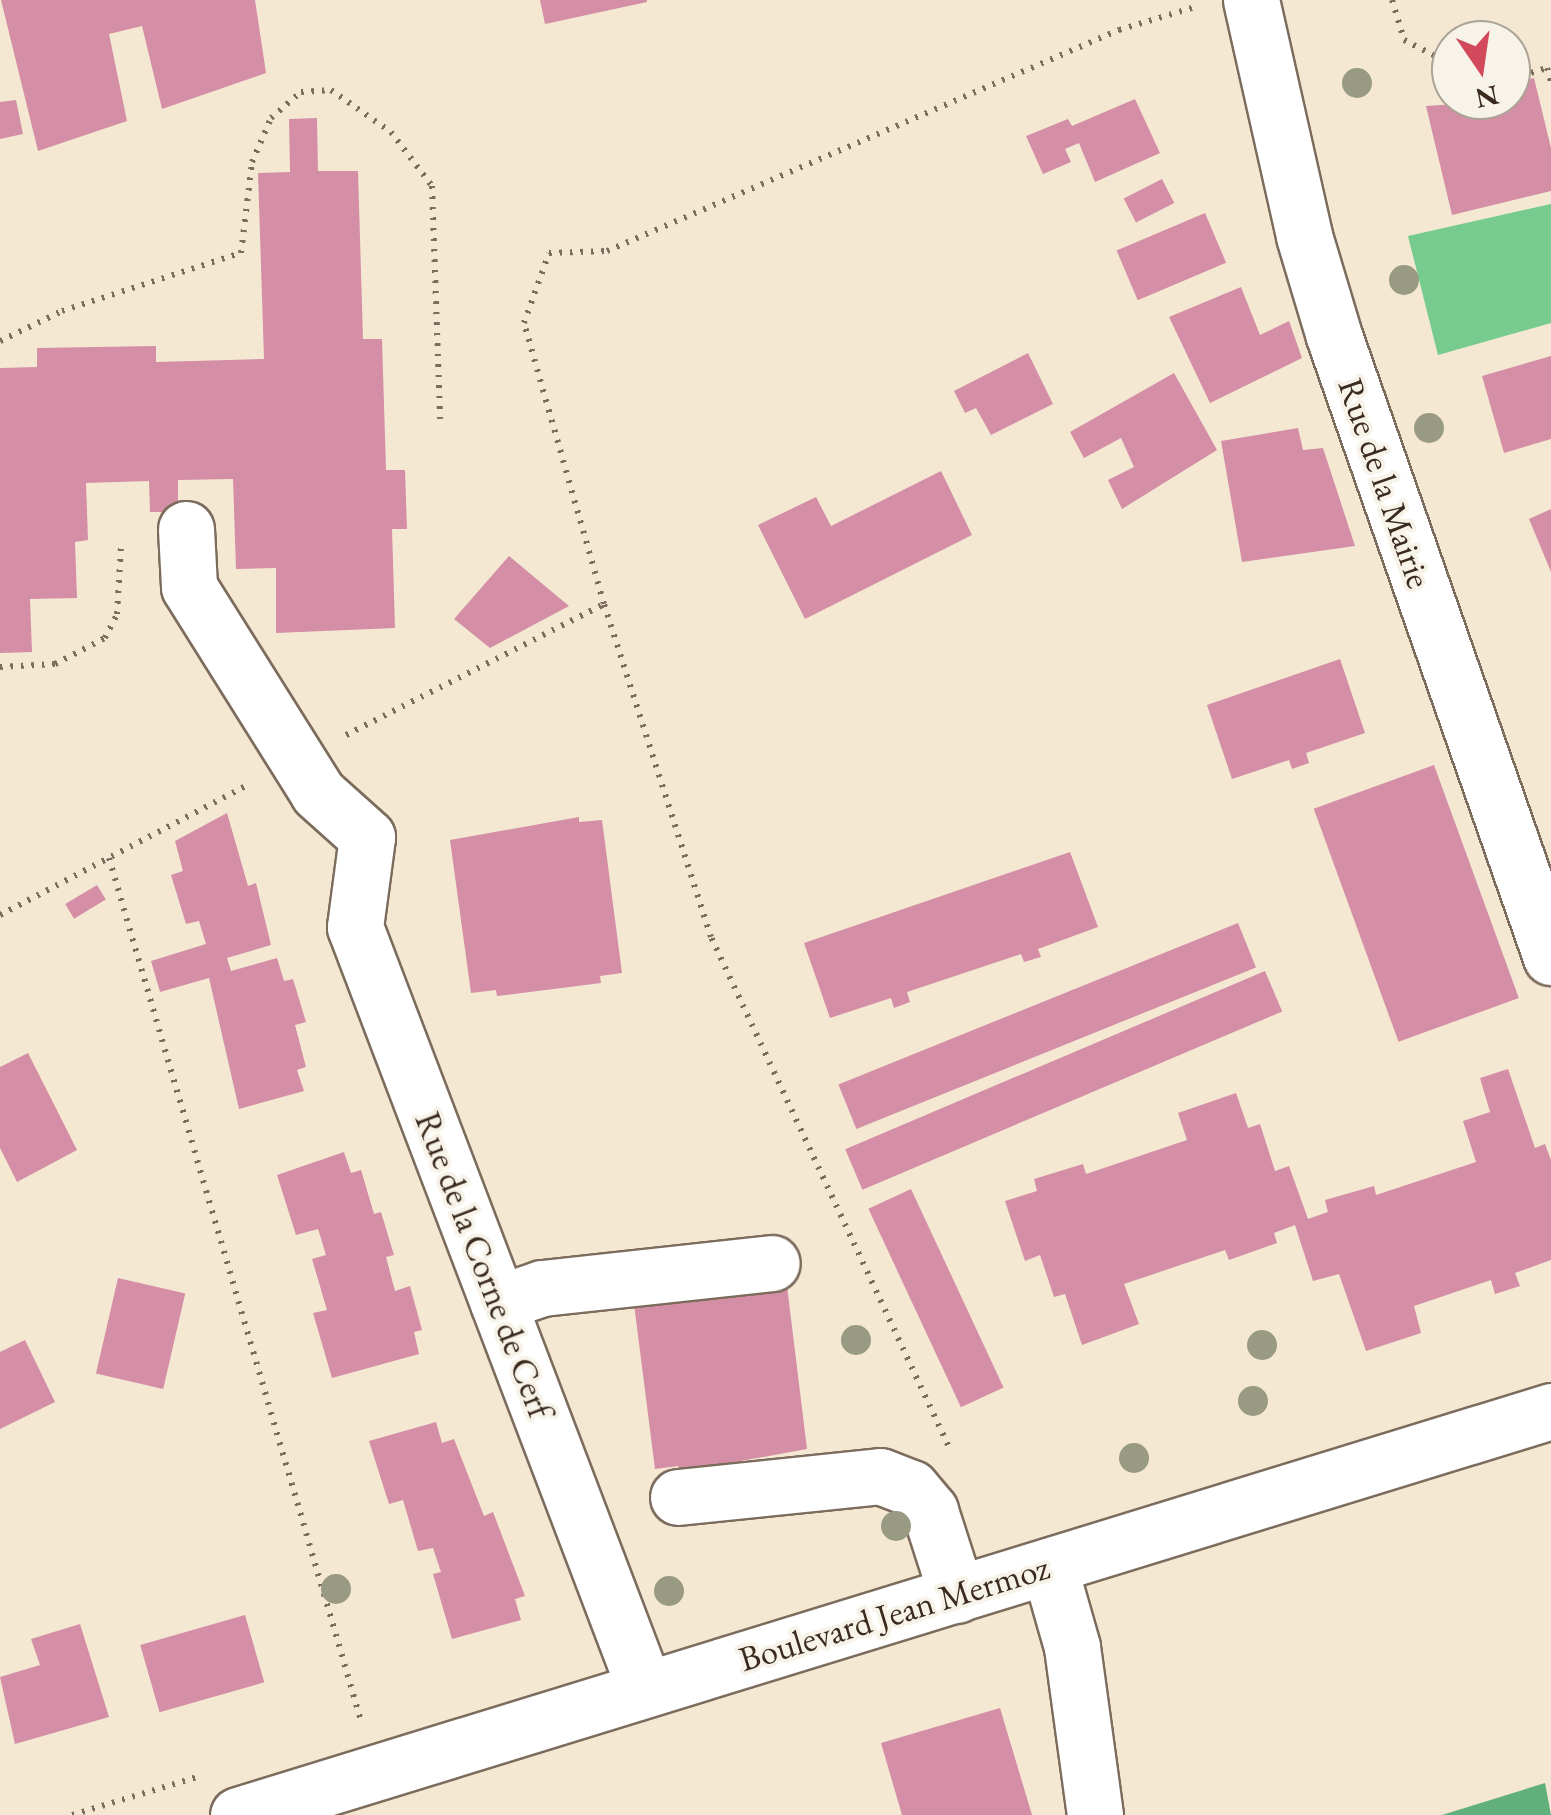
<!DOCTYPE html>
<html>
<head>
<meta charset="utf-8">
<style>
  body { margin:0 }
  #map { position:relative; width:1551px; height:1815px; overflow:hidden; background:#f4e8d3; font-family:"EB Garamond",serif }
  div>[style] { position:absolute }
  .green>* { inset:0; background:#77cb8f }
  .forest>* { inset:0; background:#61af7a }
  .building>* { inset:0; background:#d48ea5; transform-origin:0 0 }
  .path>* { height:6px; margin-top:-3px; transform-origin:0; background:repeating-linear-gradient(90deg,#7c6c5d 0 2.5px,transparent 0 10.5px) }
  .roads { filter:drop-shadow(2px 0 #7c6c5d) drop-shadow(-2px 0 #7c6c5d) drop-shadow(0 2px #7c6c5d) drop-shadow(0 -2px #7c6c5d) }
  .minor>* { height:55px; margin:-27.5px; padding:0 27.5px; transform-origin:27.5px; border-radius:27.5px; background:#fff }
  .trees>* { width:30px; height:30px; margin:-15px; border-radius:50%; background:#989a82 }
  span { translate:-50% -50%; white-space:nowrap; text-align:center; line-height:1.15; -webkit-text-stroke:8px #f7f3e8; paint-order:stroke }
  .street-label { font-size:35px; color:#3b2a1e }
  .north { position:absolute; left:1431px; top:20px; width:100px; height:100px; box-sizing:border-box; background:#f7f3e8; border:2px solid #aca397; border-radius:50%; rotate:167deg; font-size:28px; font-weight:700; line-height:40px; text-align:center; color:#3b2a1e }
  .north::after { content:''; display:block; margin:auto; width:35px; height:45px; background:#d1495b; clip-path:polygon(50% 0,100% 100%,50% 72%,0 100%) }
</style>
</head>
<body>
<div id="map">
  <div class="green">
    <i style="clip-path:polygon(1551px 204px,1551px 323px,1438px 355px,1408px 236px)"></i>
  </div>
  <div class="forest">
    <i style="clip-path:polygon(1545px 1783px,1551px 1815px,1442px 1815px)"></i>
  </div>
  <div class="building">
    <i style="clip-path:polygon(1px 0,255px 0,266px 73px,162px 109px,142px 26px,109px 34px,127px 121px,38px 151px)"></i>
    <i style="clip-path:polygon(540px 0,647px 0,647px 2px,545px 24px)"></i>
    <i style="clip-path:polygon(1534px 78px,1551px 148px,1551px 191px,1452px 215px,1426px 106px,1511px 100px,1511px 84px)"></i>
    <i style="clip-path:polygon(1135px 99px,1160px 153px,1095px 182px,1079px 143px,1065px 149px,1071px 162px,1043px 174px,1026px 136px,1068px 119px,1072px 126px)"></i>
    <i style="clip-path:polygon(16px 100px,23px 134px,0 139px,0 102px)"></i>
    <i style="clip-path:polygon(317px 118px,318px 171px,358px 171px,363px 339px,382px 339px,386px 470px,405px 470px,407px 529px,392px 529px,395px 628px,276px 633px,276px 568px,236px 569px,233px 479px,178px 480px,178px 512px,150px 512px,149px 481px,86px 483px,88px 540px,75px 542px,77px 598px,30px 599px,32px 652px,0 653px,0 368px,37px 367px,37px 348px,156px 346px,156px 362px,264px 359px,258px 173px,290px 172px,289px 119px)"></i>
    <i style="left:1162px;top:179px;width:27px;height:43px;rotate:63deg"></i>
    <i style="left:1205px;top:213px;width:54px;height:96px;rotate:67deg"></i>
    <i style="clip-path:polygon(1241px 287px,1260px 335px,1289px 321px,1302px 358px,1210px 403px,1169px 317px)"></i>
    <i style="clip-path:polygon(1028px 353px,1053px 404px,991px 435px,976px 408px,965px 413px,954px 391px)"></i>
    <i style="clip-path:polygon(1551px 356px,1551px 439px,1504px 453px,1482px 376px)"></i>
    <i style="clip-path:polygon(1174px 373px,1217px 450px,1122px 509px,1108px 480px,1134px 467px,1121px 438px,1084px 458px,1070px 432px)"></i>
    <i style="clip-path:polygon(1298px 428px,1303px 450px,1323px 448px,1355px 546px,1242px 562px,1221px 441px)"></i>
    <i style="clip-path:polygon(941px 471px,972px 535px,805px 619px,758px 525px,816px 497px,831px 526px)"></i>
    <i style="clip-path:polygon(1551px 509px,1551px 572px,1529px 519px)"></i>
    <i style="clip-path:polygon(509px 556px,569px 606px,490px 648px,454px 619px)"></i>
    <i style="clip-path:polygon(1340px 659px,1365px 733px,1306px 753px,1309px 763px,1292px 769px,1289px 760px,1232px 779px,1207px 705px)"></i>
    <i style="left:1434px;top:765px;width:248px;height:128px;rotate:70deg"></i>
    <i style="clip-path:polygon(227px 813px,248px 886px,256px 883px,271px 945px,227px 958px,231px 971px,277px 958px,284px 981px,293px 979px,306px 1022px,295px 1025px,306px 1067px,297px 1070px,304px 1091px,239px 1109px,209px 978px,160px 992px,151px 961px,206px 944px,199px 921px,186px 924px,171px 875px,183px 871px,175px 841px)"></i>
    <i style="clip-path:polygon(579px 817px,579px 822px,602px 820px,622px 973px,600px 976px,601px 983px,497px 996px,496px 990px,471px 993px,450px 840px)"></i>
    <i style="clip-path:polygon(1070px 852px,1098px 927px,1038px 949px,1041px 957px,1024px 962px,1021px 954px,907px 992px,910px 1002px,894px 1008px,891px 998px,830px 1018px,804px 943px)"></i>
    <i style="left:97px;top:885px;width:17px;height:37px;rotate:59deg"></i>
    <i style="left:1238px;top:923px;width:48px;height:431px;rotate:68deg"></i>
    <i style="left:1265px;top:971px;width:44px;height:456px;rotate:67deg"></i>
    <i style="clip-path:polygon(28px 1053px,77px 1150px,17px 1182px,0 1148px,0 1067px)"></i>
    <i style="clip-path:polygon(1508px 1069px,1535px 1148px,1545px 1144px,1551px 1160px,1551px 1260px,1515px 1273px,1520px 1286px,1495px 1294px,1491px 1280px,1414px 1306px,1421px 1333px,1366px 1351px,1339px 1274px,1313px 1281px,1295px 1225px,1274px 1233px,1277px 1243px,1229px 1260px,1225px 1250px,1124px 1284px,1139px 1324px,1082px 1345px,1065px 1294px,1054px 1297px,1040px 1255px,1025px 1261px,1005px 1201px,1037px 1191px,1034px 1179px,1083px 1164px,1086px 1174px,1187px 1140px,1178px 1113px,1236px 1093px,1248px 1128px,1260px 1124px,1275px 1171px,1289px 1166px,1308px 1219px,1328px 1212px,1325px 1200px,1374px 1186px,1376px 1195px,1476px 1162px,1463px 1121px,1490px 1112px,1480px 1078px)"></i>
    <i style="clip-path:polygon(344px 1152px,351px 1173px,361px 1170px,374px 1214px,381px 1212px,394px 1255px,386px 1257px,395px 1291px,410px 1286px,422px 1330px,414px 1332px,419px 1354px,332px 1378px,313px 1313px,327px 1310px,312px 1259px,326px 1255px,318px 1229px,296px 1235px,277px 1175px)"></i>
    <i style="left:911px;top:1189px;width:219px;height:47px;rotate:65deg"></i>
    <i style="left:118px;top:1278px;width:69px;height:98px;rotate:13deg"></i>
    <i style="clip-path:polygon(787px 1286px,807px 1449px,680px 1472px,678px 1466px,655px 1469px,634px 1304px)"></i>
    <i style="clip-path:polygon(25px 1340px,55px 1402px,0 1429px,0 1352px)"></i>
    <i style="clip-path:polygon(436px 1422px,442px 1443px,454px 1439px,484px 1516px,493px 1512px,525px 1596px,515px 1599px,521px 1620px,452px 1639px,433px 1574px,441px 1572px,433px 1548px,418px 1551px,403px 1500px,389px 1504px,369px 1441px)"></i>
    <i style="left:245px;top:1615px;width:70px;height:109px;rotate:74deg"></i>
    <i style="clip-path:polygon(80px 1624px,109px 1717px,15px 1744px,0 1677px,40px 1665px,31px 1639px)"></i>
    <i style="clip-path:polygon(1000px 1708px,1032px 1815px,902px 1815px,881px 1743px)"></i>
  </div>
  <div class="path">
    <i style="left:1392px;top:0;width:42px;rotate:73.3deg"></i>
    <i style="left:1404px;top:40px;width:53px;rotate:27.1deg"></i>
    <i style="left:1511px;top:79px;width:38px;rotate:-17deg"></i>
    <i style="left:1547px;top:68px;width:15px;rotate:74deg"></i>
    <i style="left:0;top:341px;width:69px;rotate:-25.8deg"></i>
    <i style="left:62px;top:311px;width:188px;rotate:-18deg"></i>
    <i style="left:241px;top:253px;width:92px;rotate:-83.1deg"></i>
    <i style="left:252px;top:162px;width:48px;rotate:-66.6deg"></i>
    <i style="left:271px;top:118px;width:40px;rotate:-41deg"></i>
    <i style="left:301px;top:92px;width:30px;rotate:-4deg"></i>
    <i style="left:331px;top:90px;width:73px;rotate:35deg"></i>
    <i style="left:391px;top:132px;width:68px;rotate:52.8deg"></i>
    <i style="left:432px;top:186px;width:233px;rotate:88deg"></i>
    <i style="left:0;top:667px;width:55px;rotate:-3.1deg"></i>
    <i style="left:55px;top:664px;width:56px;rotate:-27.5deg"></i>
    <i style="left:105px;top:638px;width:27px;rotate:-63deg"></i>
    <i style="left:117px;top:614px;width:68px;rotate:-86.6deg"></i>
    <i style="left:346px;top:735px;width:289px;rotate:-26.9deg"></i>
    <i style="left:109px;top:858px;width:899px;rotate:73.72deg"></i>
    <i style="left:0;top:915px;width:282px;rotate:-27.7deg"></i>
    <i style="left:948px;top:1445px;width:561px;rotate:-115.01deg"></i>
    <i style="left:711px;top:937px;width:350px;rotate:-107.8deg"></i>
    <i style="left:604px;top:604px;width:292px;rotate:-105.9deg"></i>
    <i style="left:524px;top:323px;width:74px;rotate:-70.3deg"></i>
    <i style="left:549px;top:253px;width:58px;rotate:-2deg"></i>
    <i style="left:607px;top:251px;width:558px;rotate:-23.35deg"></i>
    <i style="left:1119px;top:30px;width:79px;rotate:-16.8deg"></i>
    <i style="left:72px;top:1815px;width:131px;rotate:-16.9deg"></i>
  </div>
  <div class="roads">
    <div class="minor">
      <i style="left:1251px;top:0;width:242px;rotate:77.3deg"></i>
      <i style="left:1304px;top:236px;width:104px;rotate:73.3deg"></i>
      <i style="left:1334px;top:336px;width:658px;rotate:70.74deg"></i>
      <i style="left:186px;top:529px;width:58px;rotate:87deg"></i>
      <i style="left:189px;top:587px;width:243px;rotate:57.9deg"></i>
      <i style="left:318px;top:793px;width:66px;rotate:41.9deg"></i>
      <i style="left:367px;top:837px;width:91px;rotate:97.6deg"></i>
      <i style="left:355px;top:927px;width:815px;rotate:69.16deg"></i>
      <i style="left:498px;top:1303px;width:46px;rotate:-18.8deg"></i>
      <i style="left:542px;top:1288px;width:231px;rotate:-6.2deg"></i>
      <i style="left:678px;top:1497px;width:203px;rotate:-5.9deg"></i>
      <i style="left:880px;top:1476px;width:33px;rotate:21deg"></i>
      <i style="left:911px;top:1488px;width:30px;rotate:50deg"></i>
      <i style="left:930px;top:1511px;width:88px;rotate:72.2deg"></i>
      <i style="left:1049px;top:1566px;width:84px;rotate:74.1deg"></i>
      <i style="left:1072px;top:1647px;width:170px;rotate:82.2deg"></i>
      <i style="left:238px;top:1815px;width:1374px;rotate:-17.1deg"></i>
    </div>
  </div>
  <div class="trees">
    <i style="left:1357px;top:83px"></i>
    <i style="left:1404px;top:280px"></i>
    <i style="left:1429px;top:428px"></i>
    <i style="left:856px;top:1340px"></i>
    <i style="left:1262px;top:1345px"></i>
    <i style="left:1253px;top:1401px"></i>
    <i style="left:1134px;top:1458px"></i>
    <i style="left:896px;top:1526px"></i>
    <i style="left:336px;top:1589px"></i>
    <i style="left:669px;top:1591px"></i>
  </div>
  <div class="street-label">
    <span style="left:1385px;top:483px;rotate:71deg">Rue de la Mairie</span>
    <span style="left:484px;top:1265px;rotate:69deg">Rue de la Corne de Cerf</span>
    <span style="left:894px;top:1613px;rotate:-17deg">Boulevard Jean Mermoz</span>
  </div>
  <div class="north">N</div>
</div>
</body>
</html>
